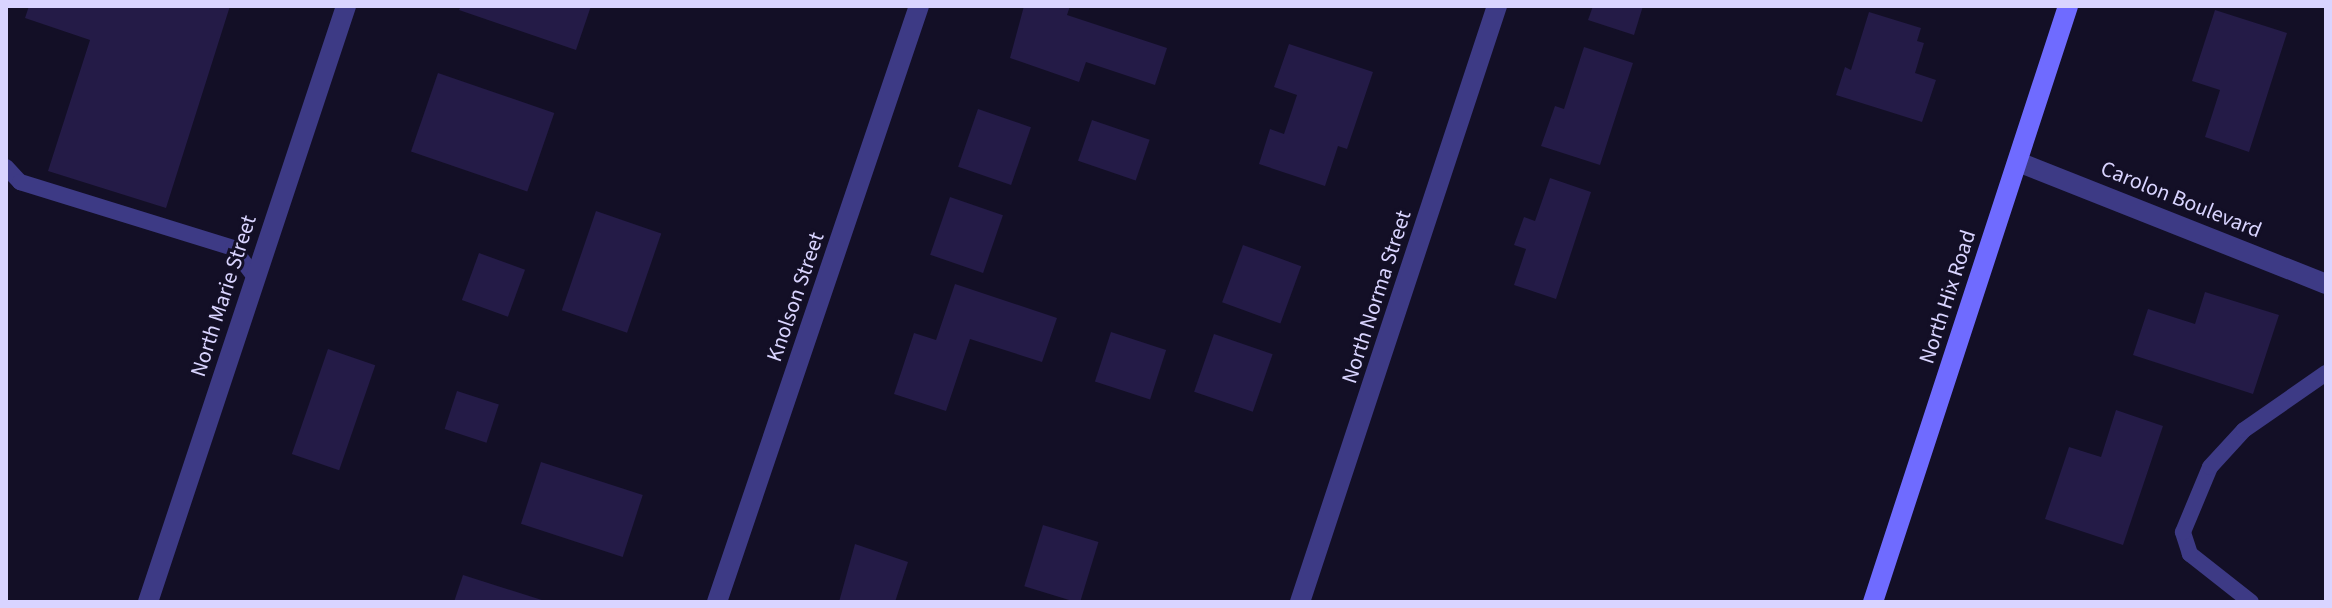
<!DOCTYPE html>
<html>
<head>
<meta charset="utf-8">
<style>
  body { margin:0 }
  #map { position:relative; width:2332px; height:608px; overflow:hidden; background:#130f26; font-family:"Source Sans 3",sans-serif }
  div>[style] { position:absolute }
  .building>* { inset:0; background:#241b47; transform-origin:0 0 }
  .lane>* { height:16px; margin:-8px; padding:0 8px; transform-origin:8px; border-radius:8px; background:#3d3a85 }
  .street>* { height:20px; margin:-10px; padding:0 10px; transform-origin:10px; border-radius:10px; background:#3d3a85 }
  .secondary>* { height:20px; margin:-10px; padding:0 10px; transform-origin:10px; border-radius:10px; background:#6f6bff }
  span { translate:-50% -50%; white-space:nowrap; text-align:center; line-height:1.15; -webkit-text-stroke:6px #130f26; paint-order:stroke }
  .street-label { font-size:22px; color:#d9d4ff }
  .frame { position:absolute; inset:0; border:8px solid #d9d4ff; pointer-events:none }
</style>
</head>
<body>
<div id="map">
  <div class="building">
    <i style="clip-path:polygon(29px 6px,230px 6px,166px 208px,48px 171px,90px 40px,25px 18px)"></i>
    <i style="clip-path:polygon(461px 6px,591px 6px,576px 50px,459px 10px)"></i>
    <i style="clip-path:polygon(1024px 6px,1070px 6px,1067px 15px,1167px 48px,1155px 85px,1086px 62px,1079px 82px,1010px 58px)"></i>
    <i style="clip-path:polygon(1593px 6px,1643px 6px,1634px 35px,1588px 20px)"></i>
    <i style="clip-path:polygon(2215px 10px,2287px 33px,2249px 152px,2205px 137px,2220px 90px,2192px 81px)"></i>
    <i style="clip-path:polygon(1869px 12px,1921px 28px,1917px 41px,1924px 43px,1915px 73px,1936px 80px,1922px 122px,1836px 95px,1845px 67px,1851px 70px)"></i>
    <i style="clip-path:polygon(1289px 44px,1373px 72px,1347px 149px,1338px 146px,1325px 186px,1259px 164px,1270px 129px,1284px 134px,1297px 95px,1274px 87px)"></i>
    <i style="clip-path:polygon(1584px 47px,1633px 63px,1600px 165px,1541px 146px,1555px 106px,1564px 109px)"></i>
    <i style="left:438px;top:73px;width:123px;height:83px;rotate:19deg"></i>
    <i style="left:978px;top:109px;width:56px;height:61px;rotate:19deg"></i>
    <i style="left:1092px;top:120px;width:61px;height:43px;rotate:19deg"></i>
    <i style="clip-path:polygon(1550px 178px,1591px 192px,1556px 299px,1514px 285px,1526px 249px,1514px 245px,1524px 217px,1535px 221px)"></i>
    <i style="left:950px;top:197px;width:56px;height:61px;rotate:19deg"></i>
    <i style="left:596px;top:211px;width:69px;height:105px;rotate:19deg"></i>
    <i style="left:1243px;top:245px;width:62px;height:61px;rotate:20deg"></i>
    <i style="left:479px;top:253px;width:49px;height:50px;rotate:20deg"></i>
    <i style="clip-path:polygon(955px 284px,1057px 318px,1042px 362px,970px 339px,946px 411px,894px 394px,914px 333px,936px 340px)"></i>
    <i style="clip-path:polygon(2205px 292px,2279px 315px,2253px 394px,2133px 355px,2148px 309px,2195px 324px)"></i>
    <i style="left:1111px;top:332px;width:58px;height:52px;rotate:18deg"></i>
    <i style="left:1214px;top:334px;width:62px;height:61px;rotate:19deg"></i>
    <i style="left:328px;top:349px;width:50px;height:111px;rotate:19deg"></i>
    <i style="left:457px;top:391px;width:44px;height:40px;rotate:18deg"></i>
    <i style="clip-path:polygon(2116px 410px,2163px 426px,2123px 545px,2045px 519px,2069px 447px,2101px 457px)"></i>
    <i style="left:541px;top:462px;width:107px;height:65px;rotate:18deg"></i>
    <i style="left:1043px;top:525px;width:58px;height:64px;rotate:17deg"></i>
    <i style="clip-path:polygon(855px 544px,908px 562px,895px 602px,839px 602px)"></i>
    <i style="clip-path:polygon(463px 575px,545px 601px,544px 602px,454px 602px)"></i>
  </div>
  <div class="lane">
    <i style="left:6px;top:167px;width:21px;rotate:47deg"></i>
    <i style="left:20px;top:182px;width:223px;rotate:17.2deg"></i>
    <i style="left:233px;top:248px;width:36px;rotate:53deg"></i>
    <i style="left:2251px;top:602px;width:78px;rotate:-141.8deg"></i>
    <i style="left:2190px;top:554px;width:23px;rotate:-108deg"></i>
    <i style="left:2183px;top:532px;width:70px;rotate:-67.4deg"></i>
    <i style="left:2210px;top:467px;width:50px;rotate:-47.4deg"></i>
    <i style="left:2244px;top:430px;width:100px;rotate:-34.8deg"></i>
  </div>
  <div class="street">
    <i style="left:2018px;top:162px;width:331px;rotate:21.6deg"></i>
    <i style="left:148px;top:602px;width:628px;rotate:-71.62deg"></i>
    <i style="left:717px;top:602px;width:629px;rotate:-71.28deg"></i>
    <i style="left:1300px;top:602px;width:628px;rotate:-71.71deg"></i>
  </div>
  <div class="secondary">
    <i style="left:1873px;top:602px;width:627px;rotate:-71.88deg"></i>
  </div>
  <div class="street-label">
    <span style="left:2181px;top:200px;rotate:22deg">Carolon Boulevard</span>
    <span style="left:224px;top:296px;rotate:-72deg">North Marie Street</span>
    <span style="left:796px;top:297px;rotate:-71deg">Knolson Street</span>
    <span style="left:1377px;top:297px;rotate:-72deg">North Norma Street</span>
    <span style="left:1948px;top:297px;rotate:-72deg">North Hix Road</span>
  </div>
  <div class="frame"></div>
</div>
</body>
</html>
